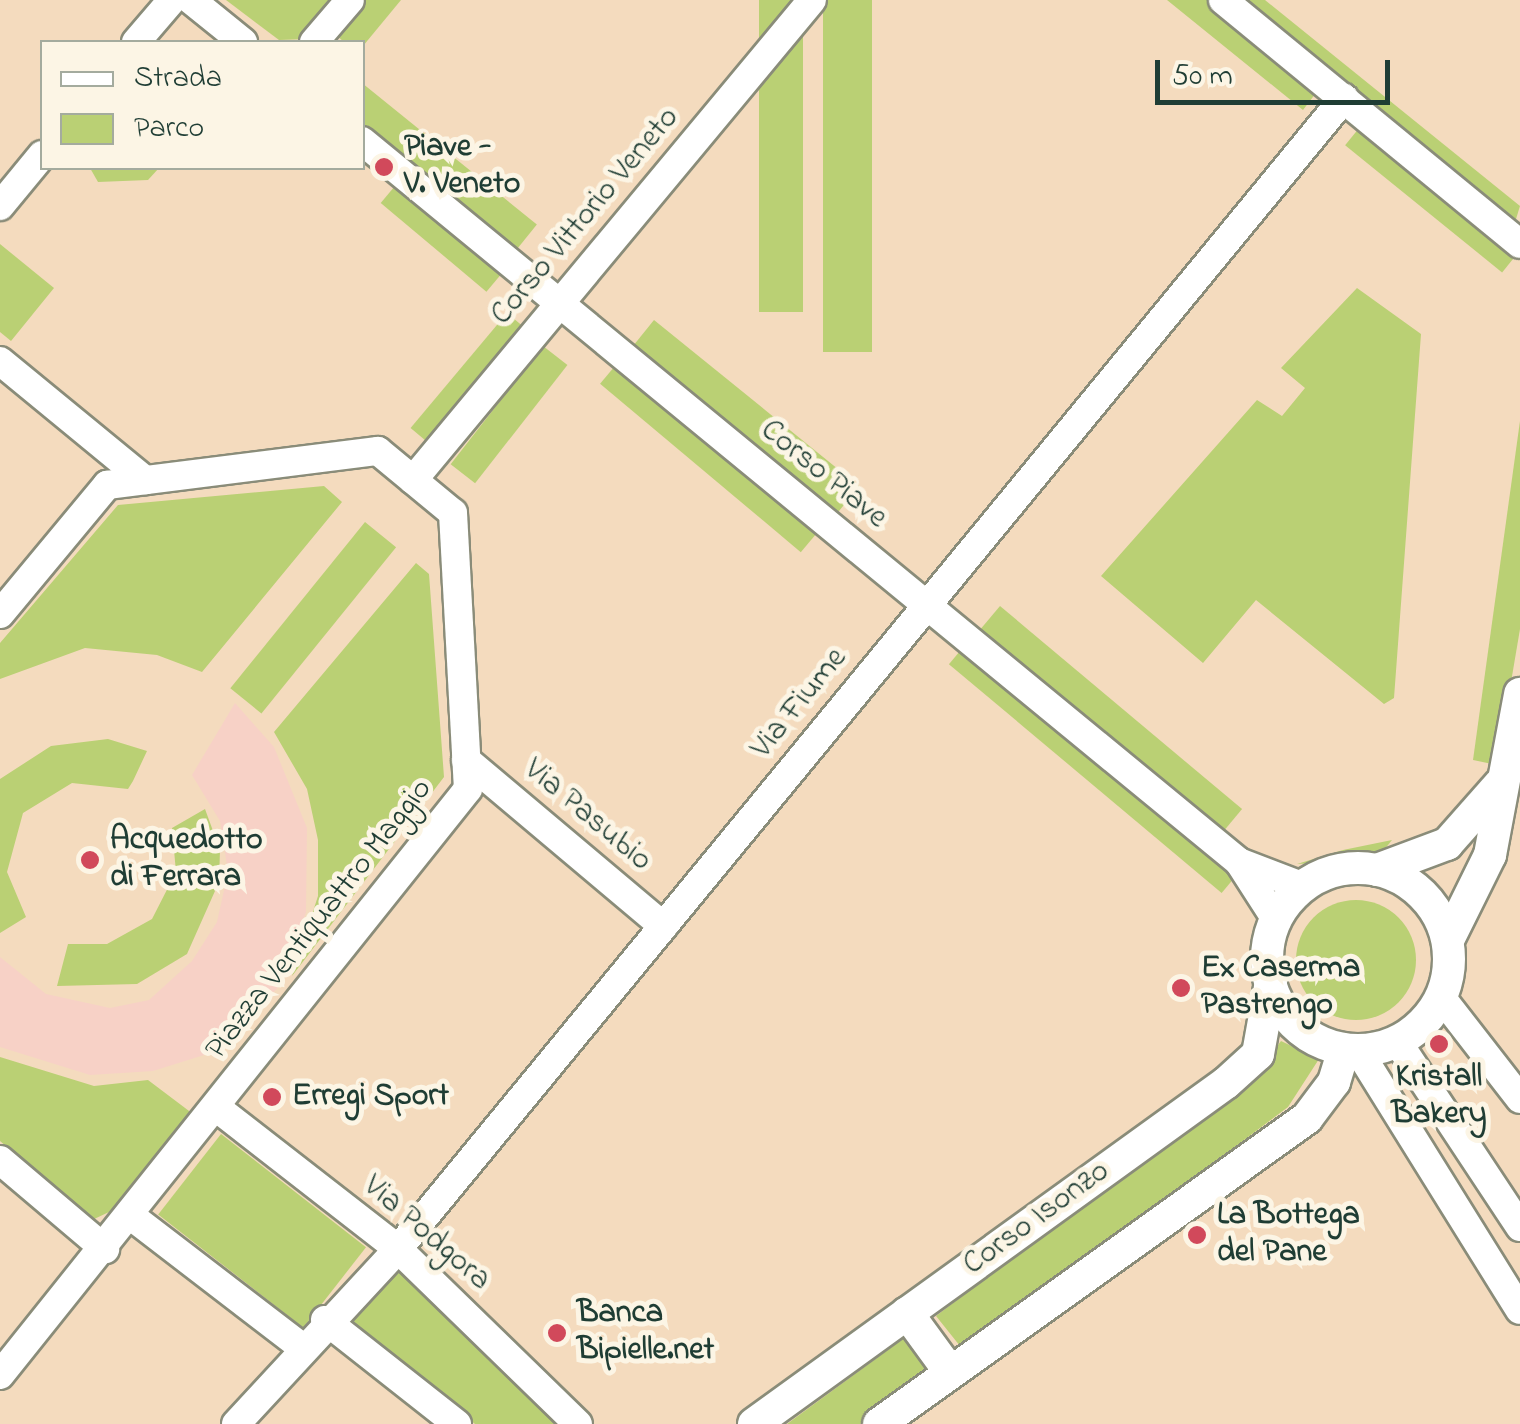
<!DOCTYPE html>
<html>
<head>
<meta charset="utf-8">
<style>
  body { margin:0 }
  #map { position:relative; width:1520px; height:1424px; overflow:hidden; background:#f4dbbe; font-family:"Indie Flower",sans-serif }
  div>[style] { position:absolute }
  .built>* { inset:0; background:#f7d1c6 }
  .green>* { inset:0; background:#bad074; transform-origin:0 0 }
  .round { border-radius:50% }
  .roads { filter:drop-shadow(2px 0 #8a8c79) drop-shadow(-2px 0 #8a8c79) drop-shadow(0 2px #8a8c79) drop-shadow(0 -2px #8a8c79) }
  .minor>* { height:28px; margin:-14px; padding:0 14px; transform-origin:14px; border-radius:14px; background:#fff }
  .tertiary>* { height:32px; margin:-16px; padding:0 16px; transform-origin:16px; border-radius:16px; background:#fff }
  .tertiary>.ring { margin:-16px; padding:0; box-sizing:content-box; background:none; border:32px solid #fff; border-radius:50% }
  .dots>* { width:28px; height:28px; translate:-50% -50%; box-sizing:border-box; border:5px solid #fcf5e5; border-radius:50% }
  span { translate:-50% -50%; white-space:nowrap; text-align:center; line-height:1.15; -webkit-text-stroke:10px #fcf5e5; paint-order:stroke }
  .poi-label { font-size:32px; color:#1f3d34; font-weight:700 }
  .left { translate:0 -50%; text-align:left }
  .street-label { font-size:32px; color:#1f3d34 }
  .legend { position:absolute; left:40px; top:40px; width:325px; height:130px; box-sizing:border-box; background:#fcf5e5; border:2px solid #a4ab9e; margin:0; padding:12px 18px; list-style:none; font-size:30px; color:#1f3d34 }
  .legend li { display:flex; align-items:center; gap:20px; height:50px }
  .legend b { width:50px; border:2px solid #a4ab9e }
  .scale { position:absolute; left:1155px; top:60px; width:235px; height:45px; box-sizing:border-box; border:5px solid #1f3d34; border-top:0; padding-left:12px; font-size:30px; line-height:35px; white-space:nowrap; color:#1f3d34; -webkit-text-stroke:8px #fcf5e5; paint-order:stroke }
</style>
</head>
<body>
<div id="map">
  <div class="built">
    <i style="clip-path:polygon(235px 703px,274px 747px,307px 828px,306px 912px,283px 982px,220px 1050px,153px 1071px,90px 1075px,0 1047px,0 957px,46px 994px,110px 1008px,149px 1000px,192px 961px,217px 922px,228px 872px,220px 821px,192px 775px)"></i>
  </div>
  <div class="green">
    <i style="clip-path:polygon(226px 0,339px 0,307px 39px,279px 40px)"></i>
    <i style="clip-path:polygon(365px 0,401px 0,363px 46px,344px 42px,336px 35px)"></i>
    <i style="left:759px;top:0;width:44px;height:312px"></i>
    <i style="left:823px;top:0;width:49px;height:352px"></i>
    <i style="clip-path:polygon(1167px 0,1217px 0,1322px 85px,1303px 110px)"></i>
    <i style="clip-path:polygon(1231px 0,1265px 0,1520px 206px,1512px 232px)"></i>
    <i style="left:362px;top:83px;width:225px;height:41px;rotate:39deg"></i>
    <i style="left:1364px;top:122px;width:202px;height:30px;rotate:39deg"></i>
    <i style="clip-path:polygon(90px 168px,159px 168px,148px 180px,98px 182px)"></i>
    <i style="left:400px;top:180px;width:138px;height:30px;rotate:40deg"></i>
    <i style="clip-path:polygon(0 244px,54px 288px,11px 341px,0 332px)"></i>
    <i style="clip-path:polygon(1357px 288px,1421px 334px,1394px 698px,1384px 704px,1256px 600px,1203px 663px,1101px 576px,1257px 400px,1282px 416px,1305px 388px,1281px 368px)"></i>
    <i style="left:507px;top:313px;width:30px;height:150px;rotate:40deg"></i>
    <i style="left:654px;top:320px;width:264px;height:33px;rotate:39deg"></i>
    <i style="left:543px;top:346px;width:31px;height:150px;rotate:38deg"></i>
    <i style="left:620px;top:360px;width:262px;height:31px;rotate:40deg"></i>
    <i style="clip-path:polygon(1520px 421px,1520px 629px,1497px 765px,1473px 760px)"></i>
    <i style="clip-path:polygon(324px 486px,342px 502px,202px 672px,157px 655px,85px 648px,0 679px,0 643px,118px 505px)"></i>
    <i style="left:365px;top:522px;width:40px;height:214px;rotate:39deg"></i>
    <i style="clip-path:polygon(416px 563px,429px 574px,444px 777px,292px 976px,318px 896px,318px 840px,307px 789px,274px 732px)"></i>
    <i style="left:1000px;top:606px;width:316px;height:35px;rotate:40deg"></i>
    <i style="left:965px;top:645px;width:356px;height:25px;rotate:40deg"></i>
    <i style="clip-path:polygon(108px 739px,147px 751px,133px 781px,128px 789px,72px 783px,23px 813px,7px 872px,26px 917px,0 933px,0 779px,51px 746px)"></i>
    <i style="clip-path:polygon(205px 809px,220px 850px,219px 882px,187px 954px,137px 984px,57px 986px,68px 944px,107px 944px,152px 919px,176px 872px,172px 828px)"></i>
    <i style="clip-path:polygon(1392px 840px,1376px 860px,1297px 864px,1343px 850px)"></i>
    <i class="round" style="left:1296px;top:900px;width:120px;height:120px"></i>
    <i style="clip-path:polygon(1281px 1041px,1319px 1059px,1288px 1107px,964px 1351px,936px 1316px,1260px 1069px)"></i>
    <i style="clip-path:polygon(0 1057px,94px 1086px,148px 1080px,197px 1117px,124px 1205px,92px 1220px,0 1141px)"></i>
    <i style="left:221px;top:1134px;width:184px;height:102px;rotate:38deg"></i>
    <i style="clip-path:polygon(395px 1266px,520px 1365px,577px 1424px,475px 1424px,350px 1325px)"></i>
    <i style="clip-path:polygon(904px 1338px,930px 1373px,860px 1424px,787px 1424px)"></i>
  </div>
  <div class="roads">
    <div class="minor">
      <i style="left:191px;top:0;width:67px;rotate:38.9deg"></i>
      <i style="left:1223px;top:0;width:384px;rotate:39.4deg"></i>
      <i style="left:136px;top:42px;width:55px;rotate:-49.4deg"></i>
      <i style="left:314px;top:42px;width:55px;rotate:-49.4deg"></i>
      <i style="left:362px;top:141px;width:1135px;rotate:39.42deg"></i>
      <i style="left:1239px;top:862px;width:70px;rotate:57.2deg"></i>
      <i style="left:0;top:206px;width:66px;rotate:-50.5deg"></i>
      <i style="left:0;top:361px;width:188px;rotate:39.4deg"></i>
      <i style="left:413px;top:480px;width:624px;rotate:-50.26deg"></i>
      <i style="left:0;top:614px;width:168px;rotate:-50.3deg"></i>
      <i style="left:107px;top:485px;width:273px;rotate:-7.2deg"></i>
      <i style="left:378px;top:451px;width:97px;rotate:39.6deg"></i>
      <i style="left:453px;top:513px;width:276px;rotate:86.9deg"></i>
      <i style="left:468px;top:789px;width:750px;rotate:128.61deg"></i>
      <i style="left:466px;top:760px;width:258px;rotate:40.1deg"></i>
      <i style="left:1239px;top:862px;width:70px;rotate:21deg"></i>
      <i style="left:1441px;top:997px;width:129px;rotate:52.2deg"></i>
      <i style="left:1397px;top:1041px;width:223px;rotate:56.5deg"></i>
      <i style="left:1358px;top:1050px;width:306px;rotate:58.1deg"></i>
      <i style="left:217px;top:1108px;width:229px;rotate:37.9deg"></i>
      <i style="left:398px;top:1249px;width:251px;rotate:44.2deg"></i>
      <i style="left:0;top:1160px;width:138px;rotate:40.3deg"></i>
      <i style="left:131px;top:1216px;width:215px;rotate:37.5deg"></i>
      <i style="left:325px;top:1320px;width:168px;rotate:38.2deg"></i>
      <i style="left:236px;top:1424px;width:238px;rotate:-47.2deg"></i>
      <i style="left:398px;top:1249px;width:1490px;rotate:-50.58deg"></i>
    </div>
    <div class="tertiary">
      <i class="ring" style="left:1267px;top:868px;width:150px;height:150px"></i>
      <i style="left:1377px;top:870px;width:75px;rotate:-20.4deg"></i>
      <i style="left:1447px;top:844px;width:80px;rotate:-48.5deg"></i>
      <i style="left:1448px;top:940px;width:95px;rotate:-63.7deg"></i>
      <i style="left:1490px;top:855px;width:164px;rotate:-79.4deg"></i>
      <i style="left:907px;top:1313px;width:73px;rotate:53.9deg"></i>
      <i style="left:754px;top:1424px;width:582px;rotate:-35.85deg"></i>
      <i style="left:1226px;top:1083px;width:43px;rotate:-42.2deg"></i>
      <i style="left:1258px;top:1054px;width:73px;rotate:-79.8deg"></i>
      <i style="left:879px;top:1424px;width:526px;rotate:-35.56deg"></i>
      <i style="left:1307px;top:1118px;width:45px;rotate:-53.1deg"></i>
      <i style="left:1334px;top:1082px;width:34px;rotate:-73deg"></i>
    </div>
  </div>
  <div class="dots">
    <i style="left:384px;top:167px;background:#d1495b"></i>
    <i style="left:90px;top:860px;background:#d1495b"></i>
    <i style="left:1181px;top:988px;background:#d1495b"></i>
    <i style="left:1439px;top:1044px;background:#d1495b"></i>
    <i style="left:272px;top:1097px;background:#d1495b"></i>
    <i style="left:1197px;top:1235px;background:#d1495b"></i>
    <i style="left:557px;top:1333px;background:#d1495b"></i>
  </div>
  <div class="poi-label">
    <span class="left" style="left:404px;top:167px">Piave -<br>V. Veneto</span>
    <span class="left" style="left:110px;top:860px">Acquedotto<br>di Ferrara</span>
    <span class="left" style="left:1201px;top:988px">Ex Caserma<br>Pastrengo</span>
    <span style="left:1439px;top:1097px">Kristall<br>Bakery</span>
    <span class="left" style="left:292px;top:1097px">Erregi Sport</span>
    <span class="left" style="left:1217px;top:1235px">La Bottega<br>del Pane</span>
    <span class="left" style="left:577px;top:1333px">Banca<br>Bipielle.net</span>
  </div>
  <div class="street-label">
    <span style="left:586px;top:217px;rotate:-50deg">Corso Vittorio Veneto</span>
    <span style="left:823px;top:475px;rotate:39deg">Corso Piave</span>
    <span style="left:800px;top:704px;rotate:-51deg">Via Fiume</span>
    <span style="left:587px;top:816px;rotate:40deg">Via Pasubio</span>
    <span style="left:320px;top:920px;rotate:-52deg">Piazza Ventiquattro Maggio</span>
    <span style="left:1037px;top:1219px;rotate:-36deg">Corso Isonzo</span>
    <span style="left:426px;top:1234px;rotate:41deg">Via Podgora</span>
  </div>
  <ul class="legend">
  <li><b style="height:12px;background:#fff"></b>Strada</li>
  <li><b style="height:28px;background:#bad074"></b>Parco</li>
  </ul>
  <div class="scale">50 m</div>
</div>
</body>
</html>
